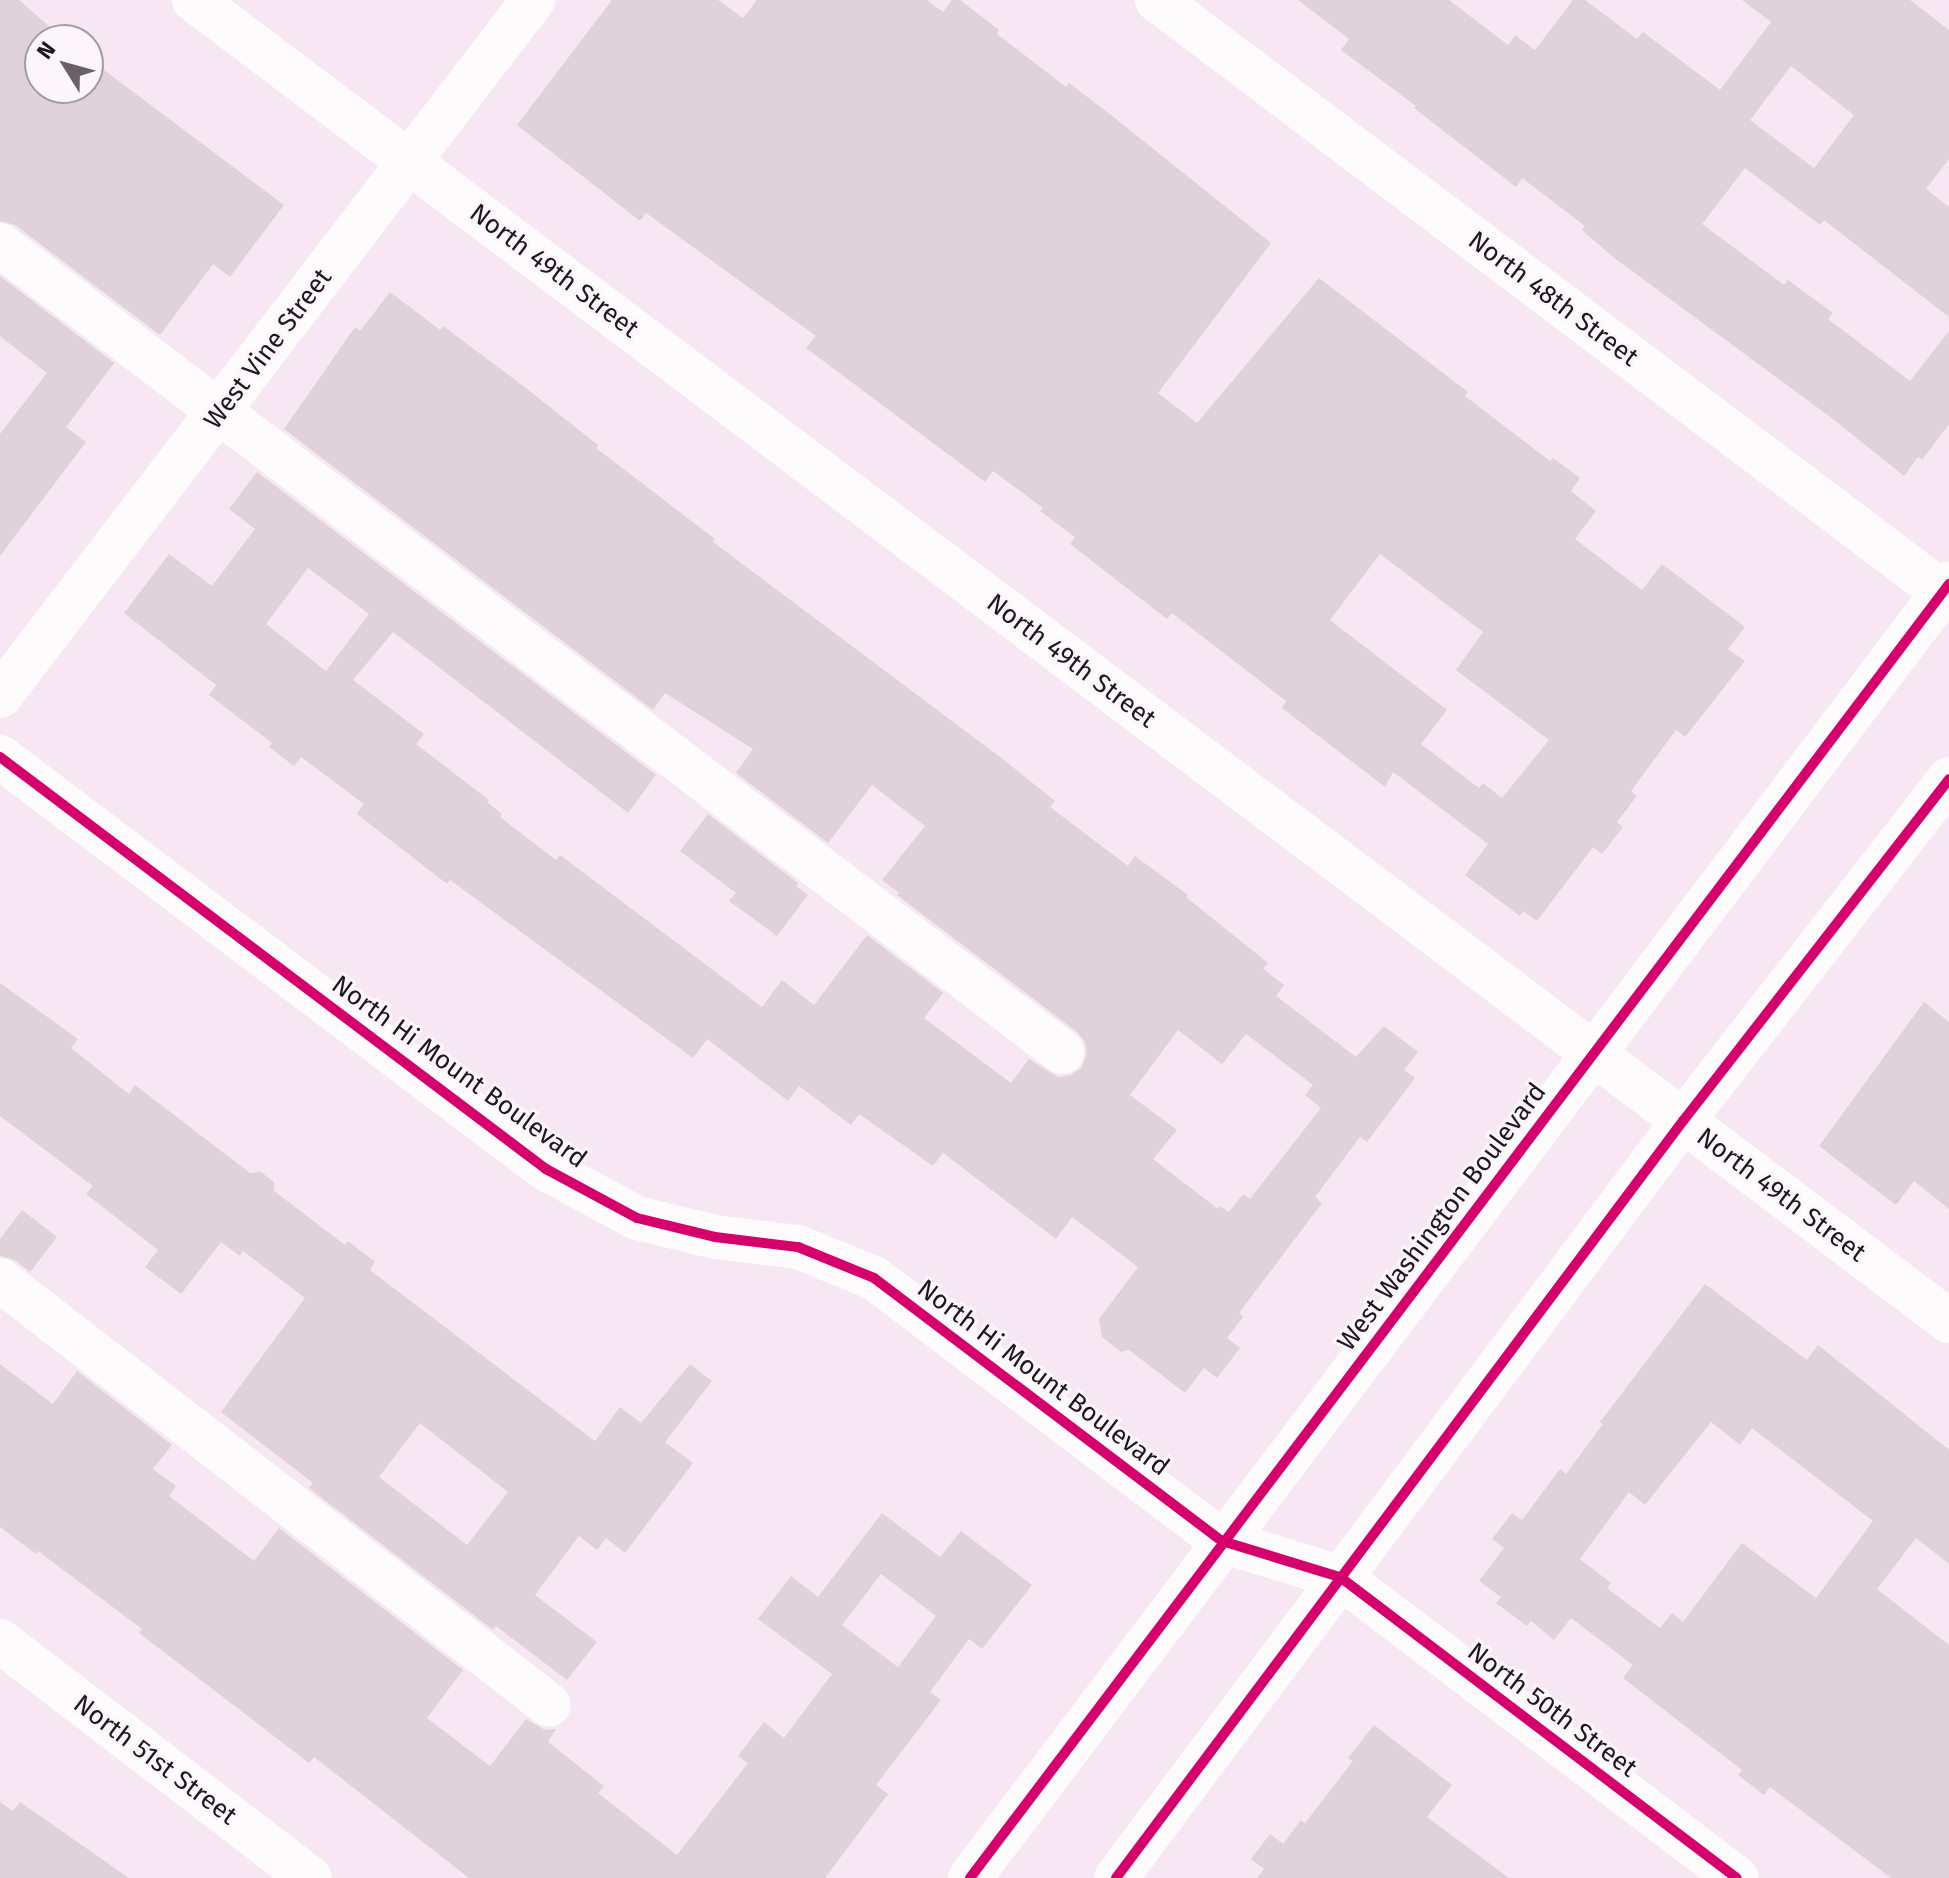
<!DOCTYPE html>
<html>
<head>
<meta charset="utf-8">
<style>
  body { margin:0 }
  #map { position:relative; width:1949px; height:1878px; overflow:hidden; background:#f7e7f2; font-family:"Fira Sans",sans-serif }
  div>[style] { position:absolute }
  .building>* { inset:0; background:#dfd2d9 }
  .minor>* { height:44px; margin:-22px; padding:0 22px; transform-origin:22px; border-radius:22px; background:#fefbfd }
  .cycleway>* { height:10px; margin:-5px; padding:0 5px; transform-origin:5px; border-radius:5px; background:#d6006c }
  span { translate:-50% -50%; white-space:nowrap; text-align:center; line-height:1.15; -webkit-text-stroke:6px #fcf6fa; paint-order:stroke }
  .street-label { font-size:26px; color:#20161d }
  .north { position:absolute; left:24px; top:24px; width:80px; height:80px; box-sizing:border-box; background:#fcf6fa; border:2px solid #a49ca2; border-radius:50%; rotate:307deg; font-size:22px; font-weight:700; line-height:32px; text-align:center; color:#20161d }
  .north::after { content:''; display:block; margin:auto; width:28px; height:36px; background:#6b5f68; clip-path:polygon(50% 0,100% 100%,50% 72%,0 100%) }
</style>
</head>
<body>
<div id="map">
  <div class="building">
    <i style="clip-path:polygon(0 0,19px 0,65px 40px,40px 40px,40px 88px,88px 88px,88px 58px,284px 205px,230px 277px,213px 264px,160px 335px,15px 225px,0 221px)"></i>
    <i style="clip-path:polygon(evenodd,612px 0,718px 0,743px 18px,757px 0,927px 0,943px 12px,952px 0,960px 0,999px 30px,997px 34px,1066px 87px,1069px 83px,1111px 115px,1271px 243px,1158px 393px,1197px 423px,1319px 278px,1468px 392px,1465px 396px,1550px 461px,1553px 458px,1580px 478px,1571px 491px,1596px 511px,1575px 539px,1642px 590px,1662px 564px,1745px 627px,1728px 649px,1745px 661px,1685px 737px,1676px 730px,1631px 791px,1637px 796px,1617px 822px,1623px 827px,1602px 854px,1593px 847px,1537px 921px,1523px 911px,1520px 916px,1465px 875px,1488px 844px,1393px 772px,1385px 787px,1282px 708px,1286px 701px,1172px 613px,1167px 619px,1070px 544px,1075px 537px,1040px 511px,1043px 508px,993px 471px,985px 482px,806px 348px,816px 336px,646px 213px,640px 221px,517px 125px,612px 0,1380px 554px,1483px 632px,1456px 670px,1549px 740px,1502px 798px,1483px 783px,1479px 788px,1421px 744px,1447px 710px,1330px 620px,1380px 554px)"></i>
    <i style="clip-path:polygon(evenodd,1298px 0,1449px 0,1508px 45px,1515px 35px,1535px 50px,1573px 0,1585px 0,1637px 39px,1643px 32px,1720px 90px,1771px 22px,1742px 0,1910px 0,1949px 30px,1949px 159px,1926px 189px,1949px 207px,1949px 317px,1824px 220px,1820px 225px,1745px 168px,1702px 224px,1784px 285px,1788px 280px,1833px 313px,1828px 319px,1910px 381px,1949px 331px,1949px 424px,1922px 460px,1918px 457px,1904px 476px,1833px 419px,1613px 257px,1582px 230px,1585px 226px,1522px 178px,1516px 187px,1414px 108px,1416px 106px,1341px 50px,1349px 39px,1298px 0,1791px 66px,1854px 115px,1814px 168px,1750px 120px,1791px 66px)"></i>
    <i style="clip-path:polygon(0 276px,114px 363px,66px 427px,86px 442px,0 556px,0 434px,47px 373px,0 336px)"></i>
    <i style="clip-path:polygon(evenodd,390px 292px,440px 330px,443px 326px,522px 385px,598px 445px,596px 448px,715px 539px,713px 542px,1004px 760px,1055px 801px,1050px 807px,1128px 866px,1135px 856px,1188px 895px,1186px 897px,1268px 963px,1263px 969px,1284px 985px,1276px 996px,1356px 1057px,1384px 1026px,1418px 1052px,1404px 1070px,1415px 1078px,1367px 1142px,1360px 1137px,1315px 1197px,1322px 1203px,1239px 1313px,1243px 1317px,1227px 1338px,1240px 1348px,1217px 1378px,1204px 1368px,1185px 1393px,1129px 1350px,1121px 1352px,1102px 1337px,1099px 1319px,1138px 1267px,1072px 1217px,1056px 1239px,943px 1153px,933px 1166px,859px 1114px,851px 1125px,799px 1086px,788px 1101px,707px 1039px,693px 1058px,450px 880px,447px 884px,357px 814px,364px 804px,301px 757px,294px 766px,269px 747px,272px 743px,209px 695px,216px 685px,124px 613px,169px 554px,212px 586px,255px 529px,229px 509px,257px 472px,656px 775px,628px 813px,393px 632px,353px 680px,424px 734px,416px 744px,489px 800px,487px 802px,502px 814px,500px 817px,556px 860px,560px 855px,762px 1007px,782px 980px,814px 1005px,867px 935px,943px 993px,924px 1018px,1011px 1083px,1029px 1059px,1058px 1077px,1071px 1075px,1081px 1068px,1087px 1054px,1085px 1042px,1077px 1032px,897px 895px,899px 893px,882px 880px,925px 826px,872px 785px,828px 843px,736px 773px,753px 749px,665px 693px,653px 710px,284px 429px,355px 327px,360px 331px,390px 292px,308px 568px,369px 614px,326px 671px,266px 624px,308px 568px,390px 292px,1178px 1030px,1222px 1064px,1246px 1034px,1313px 1085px,1305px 1095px,1321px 1108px,1250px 1199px,1243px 1194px,1229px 1212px,1220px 1206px,1218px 1209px,1153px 1159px,1177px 1130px,1130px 1095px,1178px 1030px)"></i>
    <i style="clip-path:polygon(708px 814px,798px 883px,796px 886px,808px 895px,777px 936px,729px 901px,736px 893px,680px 851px)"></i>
    <i style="clip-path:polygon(evenodd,0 983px,78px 1039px,71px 1048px,129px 1094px,135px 1085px,250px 1173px,261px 1172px,274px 1182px,274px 1191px,345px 1245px,348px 1241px,375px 1262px,370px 1270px,595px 1441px,620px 1407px,641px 1423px,690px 1364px,712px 1381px,665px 1442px,693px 1463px,625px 1553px,606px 1538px,597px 1550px,579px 1536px,535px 1595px,597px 1642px,567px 1680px,496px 1626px,493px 1630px,309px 1488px,313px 1483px,221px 1412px,305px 1298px,243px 1251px,240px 1256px,221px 1242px,181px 1294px,145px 1267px,158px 1250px,86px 1194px,93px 1186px,0 1116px,0 983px,420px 1423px,508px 1492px,467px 1545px,379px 1477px,420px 1423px)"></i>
    <i style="clip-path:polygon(1924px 1002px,1949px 1022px,1949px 1209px,1914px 1181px,1896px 1205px,1819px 1146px)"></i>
    <i style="clip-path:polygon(22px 1210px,57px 1237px,30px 1272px,15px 1260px,0 1256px,0 1239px)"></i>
    <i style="clip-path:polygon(evenodd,1705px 1284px,1807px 1360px,1818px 1345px,1949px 1450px,1949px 1564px,1916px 1538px,1877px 1589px,1949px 1645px,1949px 1878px,1891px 1878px,1770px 1787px,1764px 1795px,1738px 1775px,1742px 1770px,1623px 1678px,1633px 1665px,1571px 1618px,1554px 1640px,1531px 1621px,1527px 1626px,1496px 1603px,1501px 1597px,1479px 1581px,1504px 1548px,1492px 1539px,1512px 1513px,1522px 1520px,1560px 1469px,1566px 1474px,1603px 1424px,1600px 1422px,1705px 1284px,1711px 1422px,1740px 1445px,1752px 1428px,1873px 1521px,1816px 1598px,1742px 1543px,1683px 1622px,1672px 1613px,1660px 1628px,1607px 1588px,1611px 1583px,1580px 1559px,1629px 1492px,1645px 1505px,1711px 1422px)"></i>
    <i style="clip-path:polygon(evenodd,0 1364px,53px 1404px,77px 1371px,172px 1445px,153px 1469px,176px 1486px,169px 1496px,254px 1561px,279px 1528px,463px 1670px,427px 1718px,490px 1766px,526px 1719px,545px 1730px,556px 1729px,548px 1742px,604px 1786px,598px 1793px,677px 1855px,748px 1763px,738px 1756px,764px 1722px,784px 1738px,832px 1674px,758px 1619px,791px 1576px,818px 1597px,882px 1513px,940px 1557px,961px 1531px,1032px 1585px,982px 1649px,969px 1639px,930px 1692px,941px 1700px,876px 1785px,888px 1794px,825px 1878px,469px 1878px,314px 1757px,309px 1763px,266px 1730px,139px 1633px,142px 1629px,38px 1551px,36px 1554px,0 1527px,0 1364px,881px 1574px,936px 1616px,898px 1667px,842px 1625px,881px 1574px)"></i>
    <i style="clip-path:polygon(1374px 1725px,1452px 1785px,1427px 1817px,1509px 1878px,1257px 1878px,1264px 1869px,1251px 1859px,1270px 1834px,1283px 1844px,1301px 1820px,1305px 1823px,1353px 1761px,1348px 1758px)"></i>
    <i style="clip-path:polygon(0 1802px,13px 1811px,20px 1802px,129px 1878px,0 1878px)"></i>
  </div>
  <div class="minor">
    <i style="left:194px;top:0;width:2197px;rotate:36.97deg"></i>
    <i style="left:1157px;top:0;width:992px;rotate:37.01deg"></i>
    <i style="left:0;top:245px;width:1334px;rotate:37.23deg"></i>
    <i style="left:0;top:696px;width:877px;rotate:-52.55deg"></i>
    <i style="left:0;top:757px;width:684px;rotate:37.04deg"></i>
    <i style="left:546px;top:1169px;width:103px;rotate:28.3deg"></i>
    <i style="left:637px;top:1218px;width:80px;rotate:13.7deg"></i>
    <i style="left:715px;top:1237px;width:84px;rotate:6.9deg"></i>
    <i style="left:798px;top:1247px;width:82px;rotate:22.2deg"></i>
    <i style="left:874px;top:1278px;width:436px;rotate:37.1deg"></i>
    <i style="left:1222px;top:1541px;width:123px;rotate:17deg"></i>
    <i style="left:1340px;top:1577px;width:498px;rotate:37.2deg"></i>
    <i style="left:0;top:1280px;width:694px;rotate:37.74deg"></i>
    <i style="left:0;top:1641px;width:390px;rotate:37.4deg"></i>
    <i style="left:970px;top:1878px;width:1623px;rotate:-52.89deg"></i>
    <i style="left:1116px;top:1878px;width:946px;rotate:-53.17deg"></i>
    <i style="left:1683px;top:1121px;width:433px;rotate:-52.1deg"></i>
  </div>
  <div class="cycleway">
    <i style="left:0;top:757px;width:684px;rotate:37.04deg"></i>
    <i style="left:546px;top:1169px;width:103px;rotate:28.3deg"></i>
    <i style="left:637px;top:1218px;width:80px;rotate:13.7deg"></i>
    <i style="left:715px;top:1237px;width:84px;rotate:6.9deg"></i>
    <i style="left:798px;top:1247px;width:82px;rotate:22.2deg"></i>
    <i style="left:874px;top:1278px;width:436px;rotate:37.1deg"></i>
    <i style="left:1222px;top:1541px;width:123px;rotate:17deg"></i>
    <i style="left:1340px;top:1577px;width:498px;rotate:37.2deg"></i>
    <i style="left:970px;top:1878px;width:1623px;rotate:-52.89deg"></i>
    <i style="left:1116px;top:1878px;width:946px;rotate:-53.17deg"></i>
    <i style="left:1683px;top:1121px;width:433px;rotate:-52.1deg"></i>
  </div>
  <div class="street-label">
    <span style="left:554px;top:271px;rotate:37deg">North 49th Street</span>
    <span style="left:1553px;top:299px;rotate:37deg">North 48th Street</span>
    <span style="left:268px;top:349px;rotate:-53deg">West Vine Street</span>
    <span style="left:1071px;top:661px;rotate:37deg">North 49th Street</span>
    <span style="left:459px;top:1072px;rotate:36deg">North Hi Mount Boulevard</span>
    <span style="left:1781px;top:1195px;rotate:37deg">North 49th Street</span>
    <span style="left:1442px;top:1217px;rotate:-53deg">West Washington Boulevard</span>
    <span style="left:1043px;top:1378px;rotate:37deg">North Hi Mount Boulevard</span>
    <span style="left:1552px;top:1710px;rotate:37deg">North 50th Street</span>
    <span style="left:155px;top:1760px;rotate:37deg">North 51st Street</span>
  </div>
  <div class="north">N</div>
</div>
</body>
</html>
